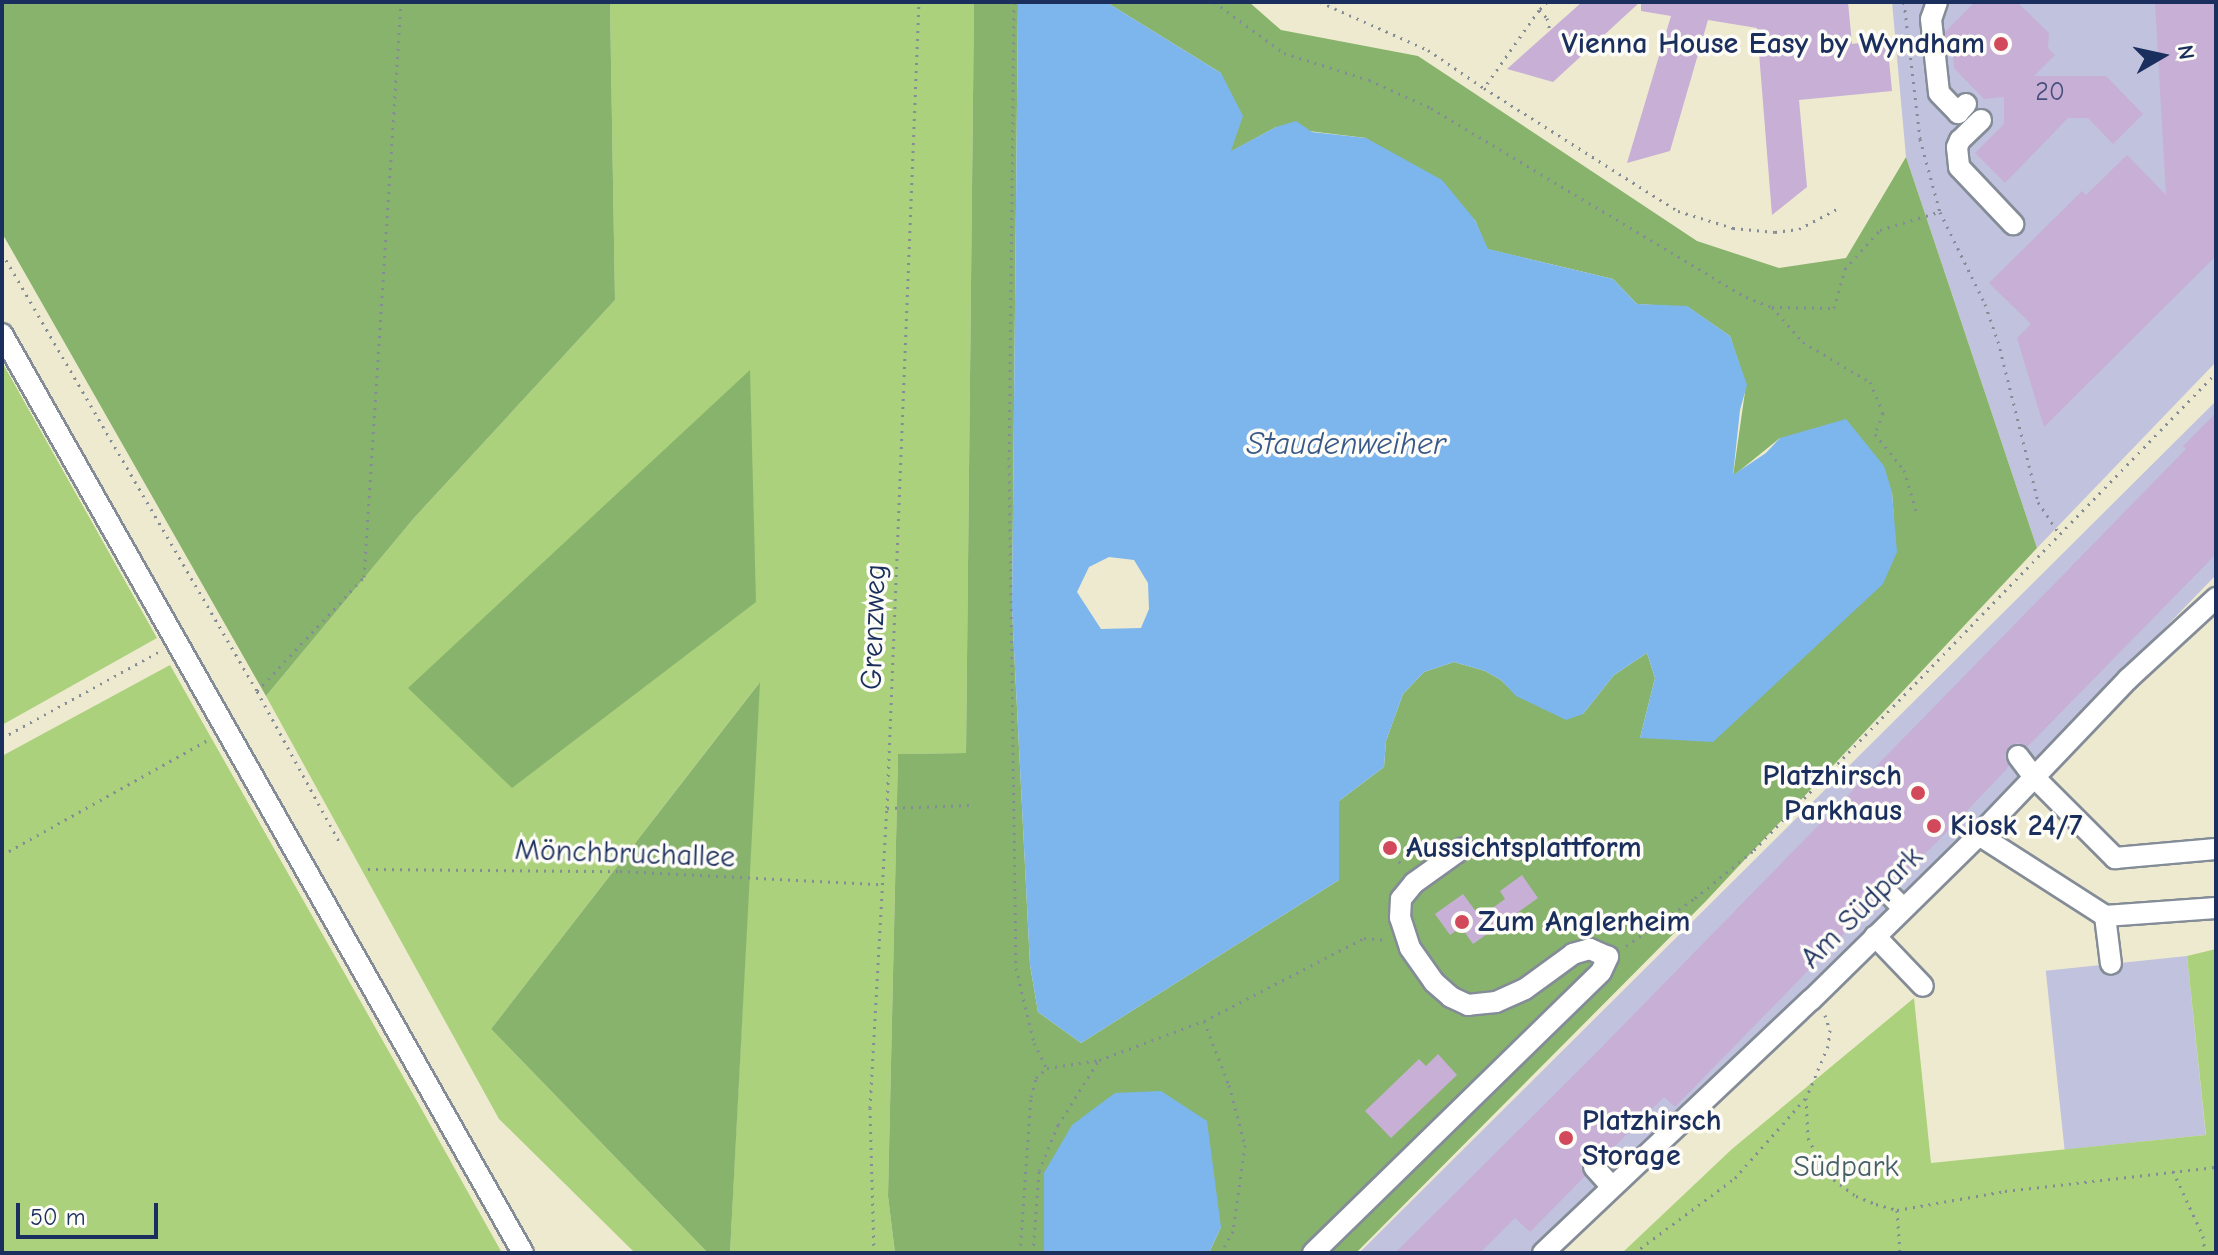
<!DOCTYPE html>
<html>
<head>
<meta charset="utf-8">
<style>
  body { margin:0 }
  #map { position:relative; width:2218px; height:1255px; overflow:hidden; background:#eeead0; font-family:"Comic Neue",sans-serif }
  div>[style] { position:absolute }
  .industrial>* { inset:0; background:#c1c2dd; transform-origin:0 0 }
  .green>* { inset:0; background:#abd17c }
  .forest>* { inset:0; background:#88b36c }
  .water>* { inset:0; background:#7cb6ed }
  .building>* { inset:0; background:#c7afd6 }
  .path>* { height:3px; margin-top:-1.5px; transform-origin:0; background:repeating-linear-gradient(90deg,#848c97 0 2px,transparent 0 8px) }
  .roads { filter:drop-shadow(2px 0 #848c97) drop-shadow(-2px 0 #848c97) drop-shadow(0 2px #848c97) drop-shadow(0 -2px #848c97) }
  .minor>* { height:20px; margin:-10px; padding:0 10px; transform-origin:10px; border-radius:10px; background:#fff }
  .dots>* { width:22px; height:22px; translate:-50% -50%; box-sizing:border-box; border:4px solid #fdfcf7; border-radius:50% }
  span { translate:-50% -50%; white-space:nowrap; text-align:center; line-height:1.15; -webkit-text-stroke:7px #fdfcf7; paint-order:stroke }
  .number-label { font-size:26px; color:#464f7c }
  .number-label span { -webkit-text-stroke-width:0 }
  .poi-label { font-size:30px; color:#1b2f5e; font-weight:700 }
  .right { translate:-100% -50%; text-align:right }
  .left { translate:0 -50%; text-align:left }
  .street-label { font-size:30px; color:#1b2f5e }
  .park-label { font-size:30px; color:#466067 }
  .water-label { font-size:32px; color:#385889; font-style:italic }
  .frame { position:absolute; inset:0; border:4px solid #1b2f5e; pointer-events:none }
  .north { position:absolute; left:2122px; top:16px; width:80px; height:80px; -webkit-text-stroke:6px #fdfcf7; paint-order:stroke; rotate:81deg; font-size:22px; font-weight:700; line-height:32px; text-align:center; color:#1b2f5e }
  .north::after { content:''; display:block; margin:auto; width:28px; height:36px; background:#1b2f5e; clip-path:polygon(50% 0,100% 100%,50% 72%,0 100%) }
  .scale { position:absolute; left:16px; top:1203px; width:142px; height:36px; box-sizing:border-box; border:4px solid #1b2f5e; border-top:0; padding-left:10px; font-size:24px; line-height:28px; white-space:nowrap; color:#1b2f5e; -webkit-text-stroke:6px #fdfcf7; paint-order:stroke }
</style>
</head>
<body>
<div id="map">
  <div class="industrial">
    <i style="clip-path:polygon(1892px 2px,2216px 2px,2216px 362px,2037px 548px,1906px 157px)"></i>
    <i style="clip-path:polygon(2216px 401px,2216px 575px,1559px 1253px,1359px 1253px)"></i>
    <i style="left:2187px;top:956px;width:180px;height:142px;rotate:84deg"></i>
  </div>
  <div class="green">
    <i style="clip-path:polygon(610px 2px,974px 2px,966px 753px,898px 754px,888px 1196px,895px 1253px,730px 1253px,759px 683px,491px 1029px,708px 1253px,635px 1253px,499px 1119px,266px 696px,414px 518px,615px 300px)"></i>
    <i style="clip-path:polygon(2px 362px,157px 638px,2px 725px)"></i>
    <i style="clip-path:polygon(170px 665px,422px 1110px,502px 1253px,2px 1253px,2px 756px)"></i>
    <i style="clip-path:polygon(2216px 949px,2216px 1253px,1622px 1253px,1732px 1149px,1914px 998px,1931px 1163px,2206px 1135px,2187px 956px)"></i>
  </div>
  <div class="forest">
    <i style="clip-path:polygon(2px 2px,610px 2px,615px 300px,414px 518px,266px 696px,2px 233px)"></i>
    <i style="clip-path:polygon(974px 2px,1018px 2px,1012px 609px,1030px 965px,1038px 1012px,1081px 1043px,1339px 880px,1339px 801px,1384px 767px,1386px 741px,1403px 694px,1424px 672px,1454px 662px,1485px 671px,1501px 680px,1517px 696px,1583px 714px,1614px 675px,1647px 653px,1655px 678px,1640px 738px,1894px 520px,1892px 492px,1780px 438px,1733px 476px,1746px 385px,1730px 336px,1688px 307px,1637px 304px,1613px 279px,1487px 249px,1475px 220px,1366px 138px,1276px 127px,1230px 152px,1221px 73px,1106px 2px,1249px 2px,1281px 30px,1418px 56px,1697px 241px,1779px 268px,1846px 258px,1906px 157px,2037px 548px,1706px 901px,1356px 1253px,1209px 1253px,1221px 1227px,1044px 1173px,1044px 1253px,895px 1253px,888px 1196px,898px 754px,966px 753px)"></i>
    <i style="clip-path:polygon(750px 370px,756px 602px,512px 788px,408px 688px)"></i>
    <i style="clip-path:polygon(760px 682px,730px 1253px,708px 1253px,491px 1029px)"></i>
  </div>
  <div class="water">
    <i style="clip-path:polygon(evenodd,1018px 2px,1106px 2px,1221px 73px,1243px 116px,1231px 151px,1276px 127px,1296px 121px,1312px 132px,1366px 138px,1442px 180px,1475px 220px,1488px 249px,1613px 279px,1637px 304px,1687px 306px,1730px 336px,1747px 385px,1740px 410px,1733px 475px,1766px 453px,1780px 438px,1846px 419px,1884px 466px,1892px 492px,1897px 552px,1883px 584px,1713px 742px,1640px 738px,1655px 678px,1647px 653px,1614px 675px,1583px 714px,1566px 720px,1516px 696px,1501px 680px,1485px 671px,1454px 662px,1424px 672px,1403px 694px,1386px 741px,1384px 767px,1339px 801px,1339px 880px,1081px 1043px,1038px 1012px,1030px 965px,1012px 609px,1018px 2px,1109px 557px,1134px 560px,1148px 583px,1149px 609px,1141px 628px,1101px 629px,1077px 592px,1089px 567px,1109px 557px)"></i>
    <i style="clip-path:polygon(1161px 1091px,1207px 1121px,1221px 1227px,1209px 1253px,1044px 1253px,1044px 1173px,1072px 1125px,1115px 1093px)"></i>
  </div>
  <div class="building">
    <i style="clip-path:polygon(1582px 2px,1640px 2px,1553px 82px,1507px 69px)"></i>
    <i style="clip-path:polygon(1641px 2px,1848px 2px,1852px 44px,1887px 39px,1892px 91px,1799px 100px,1807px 187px,1772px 215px,1757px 28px,1708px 20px,1670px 151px,1627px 163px,1671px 16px,1641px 11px)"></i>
    <i style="clip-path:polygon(1975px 2px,2017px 2px,2049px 33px,2048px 48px,2055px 55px,2034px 76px,2106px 76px,2143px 114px,2113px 144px,2088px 118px,2068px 118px,2005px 183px,1975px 153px,2004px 124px,2004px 97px,1984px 99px,1954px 68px,1953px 55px,1947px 49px,1945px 32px)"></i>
    <i style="clip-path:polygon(2155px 2px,2216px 2px,2216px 256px,2044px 427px,2017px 338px,2031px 324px,1989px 283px,2082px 191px,2086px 195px,2127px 155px,2166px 195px)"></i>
    <i style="clip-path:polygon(2216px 413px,2216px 554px,2027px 747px,2017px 743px,2010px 746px,2005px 757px,2009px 765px,2005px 771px,1935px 844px,1895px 882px,1883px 878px,1876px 882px,1873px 894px,1877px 900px,1675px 1107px,1664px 1097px,1603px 1158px,1592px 1154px,1585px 1158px,1581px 1169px,1585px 1176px,1530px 1232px,1515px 1218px,1480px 1253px,1395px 1253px,1597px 1052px,2186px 449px,2183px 446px)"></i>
    <i style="clip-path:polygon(1522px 875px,1538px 898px,1473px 944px,1461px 927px,1450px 935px,1435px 914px,1463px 894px,1480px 917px,1505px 899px,1500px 891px)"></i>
    <i style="clip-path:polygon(1438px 1054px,1457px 1075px,1391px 1138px,1365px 1111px,1419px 1059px,1426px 1066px)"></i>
  </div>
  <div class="path">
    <i style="left:1014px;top:2px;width:455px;rotate:90.6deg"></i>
    <i style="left:1009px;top:457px;width:511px;rotate:89.22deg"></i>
    <i style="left:1016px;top:968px;width:77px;rotate:76.5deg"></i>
    <i style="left:1034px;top:1043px;width:28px;rotate:63deg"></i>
    <i style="left:1214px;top:2px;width:87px;rotate:36.1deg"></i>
    <i style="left:1284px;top:53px;width:89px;rotate:17.6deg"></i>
    <i style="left:1369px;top:80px;width:68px;rotate:24.3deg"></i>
    <i style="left:1431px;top:108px;width:367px;rotate:31deg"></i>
    <i style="left:1746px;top:297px;width:28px;rotate:21deg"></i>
    <i style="left:1772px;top:307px;width:47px;rotate:48.5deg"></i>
    <i style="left:1803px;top:342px;width:78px;rotate:30.8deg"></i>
    <i style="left:1870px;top:382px;width:34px;rotate:67deg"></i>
    <i style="left:1883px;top:413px;width:22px;rotate:111deg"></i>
    <i style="left:1875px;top:434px;width:46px;rotate:51.1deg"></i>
    <i style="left:1904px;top:470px;width:42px;rotate:73.3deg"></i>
    <i style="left:1320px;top:2px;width:118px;rotate:24deg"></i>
    <i style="left:1428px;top:50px;width:68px;rotate:34.2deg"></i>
    <i style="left:1547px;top:2px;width:11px;rotate:135deg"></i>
    <i style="left:1539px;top:10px;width:11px;rotate:45deg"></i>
    <i style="left:1547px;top:18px;width:13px;rotate:77deg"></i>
    <i style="left:1904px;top:2px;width:138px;rotate:83.3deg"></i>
    <i style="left:1920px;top:139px;width:76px;rotate:74.7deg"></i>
    <i style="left:1940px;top:212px;width:102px;rotate:63.9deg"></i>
    <i style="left:1985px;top:304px;width:39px;rotate:71deg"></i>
    <i style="left:1998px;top:341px;width:166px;rotate:76deg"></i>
    <i style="left:2038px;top:502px;width:36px;rotate:56deg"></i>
    <i style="left:1539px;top:10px;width:95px;rotate:125.2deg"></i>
    <i style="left:1484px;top:88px;width:230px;rotate:32.4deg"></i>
    <i style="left:1678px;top:211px;width:58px;rotate:17.2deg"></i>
    <i style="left:1733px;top:228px;width:42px;rotate:5.4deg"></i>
    <i style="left:1775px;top:232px;width:24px;rotate:-7deg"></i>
    <i style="left:1799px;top:229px;width:43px;rotate:-27.8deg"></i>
    <i style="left:2px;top:253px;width:507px;rotate:59.79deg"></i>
    <i style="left:257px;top:691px;width:173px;rotate:61.4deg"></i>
    <i style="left:1772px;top:307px;width:62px;rotate:0.9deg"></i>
    <i style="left:1834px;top:308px;width:41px;rotate:-74.2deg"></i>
    <i style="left:1845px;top:269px;width:52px;rotate:-48.1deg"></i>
    <i style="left:1880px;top:230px;width:61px;rotate:-17.2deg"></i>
    <i style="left:257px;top:691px;width:156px;rotate:-46.8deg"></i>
    <i style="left:364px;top:577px;width:576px;rotate:-86.32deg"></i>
    <i style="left:2px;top:738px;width:180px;rotate:-28.8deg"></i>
    <i style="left:887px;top:808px;width:85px;rotate:-2deg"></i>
    <i style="left:1390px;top:848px;width:23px;rotate:56deg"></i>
    <i style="left:2px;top:855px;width:236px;rotate:-29.2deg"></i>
    <i style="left:368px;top:869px;width:252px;rotate:0.5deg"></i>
    <i style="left:620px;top:871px;width:261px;rotate:2.9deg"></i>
    <i style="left:1626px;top:946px;width:84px;rotate:-34.8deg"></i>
    <i style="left:1695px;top:898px;width:76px;rotate:-39.1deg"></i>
    <i style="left:1754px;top:850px;width:664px;rotate:-45.92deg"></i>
    <i style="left:1825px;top:1015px;width:16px;rotate:72deg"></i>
    <i style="left:1830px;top:1030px;width:16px;rotate:97deg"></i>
    <i style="left:1828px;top:1046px;width:56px;rotate:112.9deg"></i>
    <i style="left:1806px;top:1098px;width:40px;rotate:87.1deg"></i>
    <i style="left:1808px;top:1138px;width:42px;rotate:62.8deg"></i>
    <i style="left:1827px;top:1175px;width:36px;rotate:36deg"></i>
    <i style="left:1856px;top:1196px;width:22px;rotate:22deg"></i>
    <i style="left:1876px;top:1204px;width:22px;rotate:16deg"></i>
    <i style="left:1897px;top:1210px;width:110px;rotate:-10deg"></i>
    <i style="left:2005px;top:1191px;width:212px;rotate:-6.5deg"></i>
    <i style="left:1204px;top:1021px;width:69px;rotate:68.7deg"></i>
    <i style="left:1229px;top:1085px;width:62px;rotate:75.1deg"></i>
    <i style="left:1245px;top:1145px;width:87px;rotate:97.9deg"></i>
    <i style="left:1233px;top:1231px;width:25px;rotate:119deg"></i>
    <i style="left:2173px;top:1171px;width:72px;rotate:65.2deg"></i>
    <i style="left:2203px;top:1236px;width:17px;rotate:83deg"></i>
    <i style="left:1897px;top:1210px;width:43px;rotate:86deg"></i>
    <i style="left:874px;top:1253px;width:145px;rotate:-91.6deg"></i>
    <i style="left:870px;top:1108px;width:300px;rotate:-86.8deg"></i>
    <i style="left:887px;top:808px;width:807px;rotate:-87.73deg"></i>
    <i style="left:1020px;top:1253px;width:156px;rotate:-86deg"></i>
    <i style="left:1031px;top:1097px;width:20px;rotate:-75deg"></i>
    <i style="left:1036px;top:1078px;width:15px;rotate:-42deg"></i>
    <i style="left:1047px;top:1068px;width:53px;rotate:-8.7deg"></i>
    <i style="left:1099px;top:1060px;width:112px;rotate:-20.4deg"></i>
    <i style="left:1204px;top:1021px;width:180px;rotate:-27.4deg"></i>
    <i style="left:1364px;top:938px;width:24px;rotate:5deg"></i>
    <i style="left:1033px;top:1253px;width:82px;rotate:-85.8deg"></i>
    <i style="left:1039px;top:1171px;width:50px;rotate:-67.6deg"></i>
    <i style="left:1058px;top:1125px;width:77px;rotate:-57.8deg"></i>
    <i style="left:1634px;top:1253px;width:126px;rotate:-36.6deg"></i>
    <i style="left:1735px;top:1178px;width:106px;rotate:-48.5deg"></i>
  </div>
  <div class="roads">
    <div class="minor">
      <i style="left:1937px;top:2px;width:18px;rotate:109deg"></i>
      <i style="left:1931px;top:19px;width:74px;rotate:83.8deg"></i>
      <i style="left:1939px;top:93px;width:28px;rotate:46deg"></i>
      <i style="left:1958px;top:113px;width:12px;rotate:-48deg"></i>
      <i style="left:1981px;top:120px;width:29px;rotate:136deg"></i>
      <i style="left:1960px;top:140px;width:8px;rotate:113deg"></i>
      <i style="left:1957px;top:147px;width:20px;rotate:84deg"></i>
      <i style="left:1959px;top:167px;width:79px;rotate:46.5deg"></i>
      <i style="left:2px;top:334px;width:1056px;rotate:60.45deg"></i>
      <i style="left:2018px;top:756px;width:26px;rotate:53deg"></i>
      <i style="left:2034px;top:777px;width:115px;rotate:45deg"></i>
      <i style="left:2115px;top:858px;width:101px;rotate:-5.1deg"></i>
      <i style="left:1979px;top:835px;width:150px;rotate:32.7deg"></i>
      <i style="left:2105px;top:916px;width:111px;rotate:-4.1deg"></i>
      <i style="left:1886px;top:891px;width:24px;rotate:45deg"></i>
      <i style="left:2105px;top:916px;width:48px;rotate:82.9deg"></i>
      <i style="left:1875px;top:936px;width:69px;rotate:46.2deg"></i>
      <i style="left:1594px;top:1167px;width:27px;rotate:48deg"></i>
      <i style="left:1313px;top:1253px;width:402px;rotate:-44.3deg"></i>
      <i style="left:1601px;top:972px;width:17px;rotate:-65deg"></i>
      <i style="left:1608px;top:957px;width:20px;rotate:-156deg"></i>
      <i style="left:1590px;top:949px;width:18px;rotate:164deg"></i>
      <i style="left:1573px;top:954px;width:59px;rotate:143.9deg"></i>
      <i style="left:1525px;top:989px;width:32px;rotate:156deg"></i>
      <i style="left:1496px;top:1002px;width:28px;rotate:174deg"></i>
      <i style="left:1468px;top:1005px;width:19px;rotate:-155deg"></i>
      <i style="left:1451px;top:997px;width:23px;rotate:-139deg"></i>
      <i style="left:1434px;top:982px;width:42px;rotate:-125.2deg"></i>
      <i style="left:1410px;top:948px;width:32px;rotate:-108deg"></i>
      <i style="left:1400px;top:918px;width:19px;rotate:-87deg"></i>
      <i style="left:1401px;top:899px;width:21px;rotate:-51deg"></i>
      <i style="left:1414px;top:883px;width:60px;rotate:-35.5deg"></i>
      <i style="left:1543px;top:1253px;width:369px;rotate:-43.4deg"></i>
      <i style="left:1811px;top:1000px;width:235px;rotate:-44.5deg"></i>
      <i style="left:1979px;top:835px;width:216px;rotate:-46.3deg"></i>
      <i style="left:2128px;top:679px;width:120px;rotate:-42.6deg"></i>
    </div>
  </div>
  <div class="dots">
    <i style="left:2001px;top:44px;background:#d1495b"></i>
    <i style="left:1918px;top:793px;background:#d1495b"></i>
    <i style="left:1934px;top:826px;background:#d1495b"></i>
    <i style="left:1390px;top:848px;background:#d1495b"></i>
    <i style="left:1462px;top:922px;background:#d1495b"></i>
    <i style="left:1566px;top:1138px;background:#d1495b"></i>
  </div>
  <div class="number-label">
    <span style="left:2050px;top:93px">20</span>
  </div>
  <div class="poi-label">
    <span class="right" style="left:1985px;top:44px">Vienna House Easy by Wyndham</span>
    <span class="right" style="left:1902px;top:793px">Platzhirsch<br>Parkhaus</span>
    <span class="left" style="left:1950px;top:826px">Kiosk 24/7</span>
    <span class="left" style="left:1406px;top:848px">Aussichtsplattform</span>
    <span class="left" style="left:1478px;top:922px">Zum Anglerheim</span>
    <span class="left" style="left:1582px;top:1138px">Platzhirsch<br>Storage</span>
  </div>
  <div class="street-label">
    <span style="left:874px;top:627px;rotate:-88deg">Grenzweg</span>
    <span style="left:625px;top:854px;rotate:2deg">Mönchbruchallee</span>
    <span style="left:1862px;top:908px;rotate:-45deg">Am Südpark</span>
  </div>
  <div class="park-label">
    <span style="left:1846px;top:1167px">Südpark</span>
  </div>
  <div class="water-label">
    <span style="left:1346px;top:444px">Staudenweiher</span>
  </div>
  <div class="frame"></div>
  <div class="north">N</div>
  <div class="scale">50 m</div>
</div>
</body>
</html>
